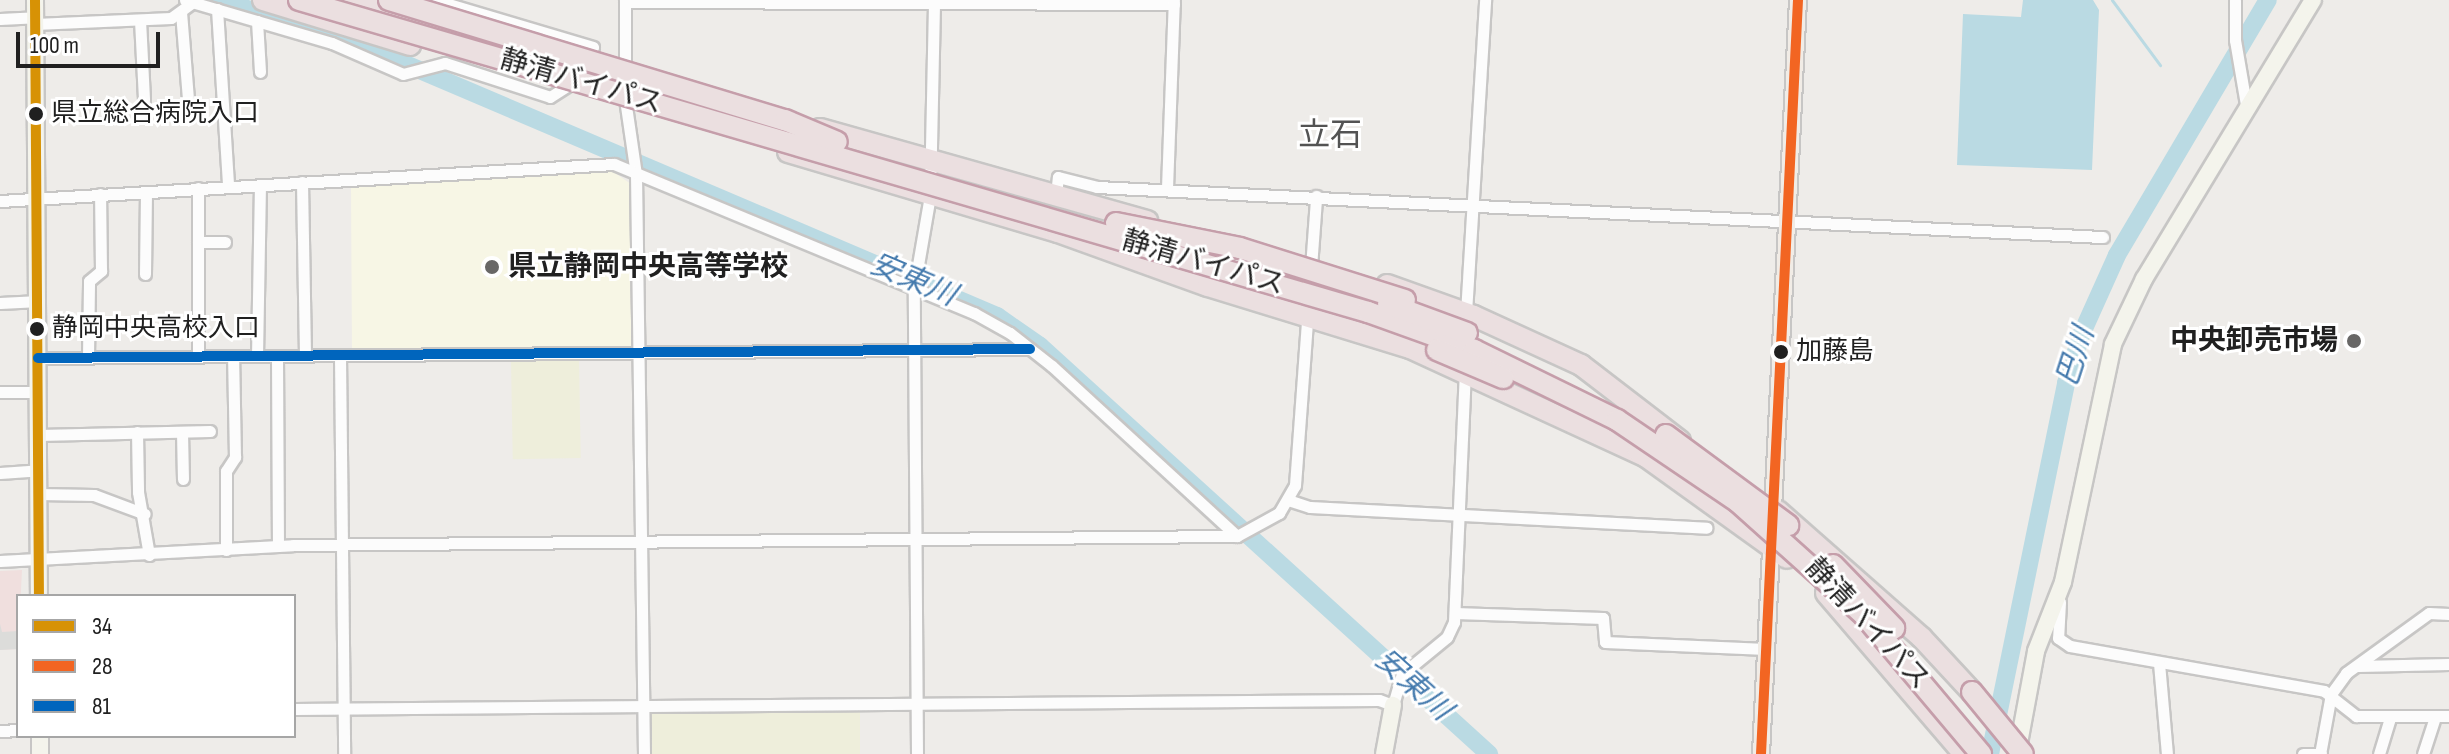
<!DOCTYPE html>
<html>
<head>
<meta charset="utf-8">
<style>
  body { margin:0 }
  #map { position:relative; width:2449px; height:754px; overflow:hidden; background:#eeece9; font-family:"Sofia Sans Condensed","Noto Sans JP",sans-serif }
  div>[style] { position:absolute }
  .commercial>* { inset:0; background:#f0dfde }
  .education>* { inset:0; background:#f7f6e5 }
  .religious>* { inset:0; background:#dcdcda }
  .farmland>* { inset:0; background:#eeeedb; transform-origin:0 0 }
  .water>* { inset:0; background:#badae3 }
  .stream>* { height:3px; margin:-1.5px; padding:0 1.5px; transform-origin:1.5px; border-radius:1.5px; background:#badae3 }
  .river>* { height:18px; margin:-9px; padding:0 9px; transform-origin:9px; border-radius:9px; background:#badae3 }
  .roads { filter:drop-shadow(2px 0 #c7c6c5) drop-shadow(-2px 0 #c7c6c5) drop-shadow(0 2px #c7c6c5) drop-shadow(0 -2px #c7c6c5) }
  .street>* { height:11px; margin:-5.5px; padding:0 5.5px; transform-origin:5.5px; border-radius:5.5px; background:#fcfcfc }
  .secondary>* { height:16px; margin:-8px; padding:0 8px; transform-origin:8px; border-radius:8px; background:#f4f4ec }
  .primary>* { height:16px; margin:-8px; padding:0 8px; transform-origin:8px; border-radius:8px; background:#f1ece6 }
  .highway>* { height:20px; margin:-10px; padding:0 10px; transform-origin:10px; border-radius:10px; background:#ebdfe0 }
  .bridges { filter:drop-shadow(2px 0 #c59eaa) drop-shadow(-2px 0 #c59eaa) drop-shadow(0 2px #c59eaa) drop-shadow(0 -2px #c59eaa) }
  .highway-bridge>* { height:20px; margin:-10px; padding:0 10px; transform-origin:10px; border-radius:10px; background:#ebdfe0 }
  .bus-1>* { height:10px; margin:-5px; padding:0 5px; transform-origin:5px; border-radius:5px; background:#d79205 }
  .bus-2>* { height:10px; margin:-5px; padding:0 5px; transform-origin:5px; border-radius:5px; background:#f26522 }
  .bus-3>* { height:10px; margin:-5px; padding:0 5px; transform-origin:5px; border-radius:5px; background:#0065bd }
  .dots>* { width:22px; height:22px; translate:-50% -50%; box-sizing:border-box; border:4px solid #fff; border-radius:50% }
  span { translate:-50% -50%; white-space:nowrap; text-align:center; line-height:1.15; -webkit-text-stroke:6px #fff; paint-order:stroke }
  .bus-label { font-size:26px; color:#202020 }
  .left { translate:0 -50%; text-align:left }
  .street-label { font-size:28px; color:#202020 }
  .poi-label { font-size:28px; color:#202020; font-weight:700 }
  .right { translate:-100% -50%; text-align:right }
  .water-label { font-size:30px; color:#447aad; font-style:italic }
  .quarter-label { font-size:32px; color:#535353 }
  .legend { position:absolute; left:16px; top:594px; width:280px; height:144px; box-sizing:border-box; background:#fff; border:2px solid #a6a6a6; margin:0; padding:10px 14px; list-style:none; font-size:24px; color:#202020 }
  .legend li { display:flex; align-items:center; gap:16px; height:40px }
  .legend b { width:40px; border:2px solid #a6a6a6 }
  .scale { position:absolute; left:16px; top:32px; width:144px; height:36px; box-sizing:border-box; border:4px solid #202020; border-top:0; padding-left:10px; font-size:24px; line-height:28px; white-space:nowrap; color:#202020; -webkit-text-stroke:6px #fff; paint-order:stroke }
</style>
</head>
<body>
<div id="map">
  <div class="commercial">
    <i style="clip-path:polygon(22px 570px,18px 649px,0 650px,0 571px)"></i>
  </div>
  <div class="education">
    <i style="clip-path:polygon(612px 171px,631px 184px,633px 347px,352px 349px,351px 187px)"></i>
  </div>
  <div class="religious">
    <i style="clip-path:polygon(0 624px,2px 632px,18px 631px,18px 649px,0 650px)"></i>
  </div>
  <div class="farmland">
    <i style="left:579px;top:359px;width:99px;height:68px;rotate:89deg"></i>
    <i style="left:860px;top:711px;width:43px;height:209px;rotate:90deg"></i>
  </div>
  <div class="water">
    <i style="clip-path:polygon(2023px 0,2093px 0,2099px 10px,2092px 170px,1957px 165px,1963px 14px,2021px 17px)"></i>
  </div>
  <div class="stream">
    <i style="left:2112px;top:0;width:81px;rotate:53.6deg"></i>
    <i style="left:0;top:297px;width:25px;rotate:-2deg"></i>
  </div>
  <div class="river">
    <i style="left:217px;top:0;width:130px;rotate:16.5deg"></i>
    <i style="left:342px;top:37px;width:712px;rotate:23.07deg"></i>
    <i style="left:997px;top:316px;width:52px;rotate:34.9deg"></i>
    <i style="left:1040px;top:346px;width:607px;rotate:42.26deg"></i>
    <i style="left:1990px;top:754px;width:379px;rotate:-78.4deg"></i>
    <i style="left:2066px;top:383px;width:52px;rotate:-72.3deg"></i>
    <i style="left:2082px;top:333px;width:85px;rotate:-65.8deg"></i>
    <i style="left:2117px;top:255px;width:296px;rotate:-59.4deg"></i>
  </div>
  <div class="roads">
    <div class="street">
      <i style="left:185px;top:0;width:153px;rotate:16.3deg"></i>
      <i style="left:332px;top:43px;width:77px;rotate:23.6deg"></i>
      <i style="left:403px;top:74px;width:43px;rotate:-14.7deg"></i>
      <i style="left:445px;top:63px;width:110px;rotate:17.9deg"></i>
      <i style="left:550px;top:97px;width:27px;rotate:-33deg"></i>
      <i style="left:435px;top:0;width:165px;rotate:16.6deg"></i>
      <i style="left:625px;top:0;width:99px;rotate:90deg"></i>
      <i style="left:625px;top:99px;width:76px;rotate:81.7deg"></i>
      <i style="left:636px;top:174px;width:580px;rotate:89.21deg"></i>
      <i style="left:2235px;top:0;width:40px;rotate:90deg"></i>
      <i style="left:2235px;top:40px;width:71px;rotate:80.3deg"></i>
      <i style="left:625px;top:2px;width:549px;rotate:0.21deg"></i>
      <i style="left:217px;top:9px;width:177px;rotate:86.4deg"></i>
      <i style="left:181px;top:12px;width:87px;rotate:85.4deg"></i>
      <i style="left:0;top:19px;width:35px;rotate:-3deg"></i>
      <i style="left:140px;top:20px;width:80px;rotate:87.1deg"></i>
      <i style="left:257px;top:21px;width:51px;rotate:86.6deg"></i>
      <i style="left:35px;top:24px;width:136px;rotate:-2.5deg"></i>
      <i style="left:171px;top:18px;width:27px;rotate:-36deg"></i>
      <i style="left:302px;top:182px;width:174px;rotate:89deg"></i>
      <i style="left:198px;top:188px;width:168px;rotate:90deg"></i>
      <i style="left:1167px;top:188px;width:188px;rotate:-87.9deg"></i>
      <i style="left:1056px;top:195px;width:18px;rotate:-84deg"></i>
      <i style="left:1058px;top:177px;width:40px;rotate:14.4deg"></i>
      <i style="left:1097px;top:187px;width:1007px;rotate:2.85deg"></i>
      <i style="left:0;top:201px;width:615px;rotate:-3.45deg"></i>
      <i style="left:614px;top:164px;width:390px;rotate:22.5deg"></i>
      <i style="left:974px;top:313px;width:41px;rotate:29.1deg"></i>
      <i style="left:1010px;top:333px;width:53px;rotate:38.2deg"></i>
      <i style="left:1052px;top:366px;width:251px;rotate:42.6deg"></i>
      <i style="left:198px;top:242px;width:27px"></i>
      <i style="left:145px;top:274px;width:82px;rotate:-89.3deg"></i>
      <i style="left:0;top:303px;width:39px;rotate:-3deg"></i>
      <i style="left:1466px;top:313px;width:314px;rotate:-86.5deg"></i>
      <i style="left:88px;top:356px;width:75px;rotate:-89.2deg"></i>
      <i style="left:89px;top:281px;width:16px;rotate:-40deg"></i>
      <i style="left:101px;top:271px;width:77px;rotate:-90.7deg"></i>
      <i style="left:257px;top:356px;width:171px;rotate:-89deg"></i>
      <i style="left:277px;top:356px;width:190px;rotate:89.7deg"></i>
      <i style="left:340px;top:356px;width:398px;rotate:89.4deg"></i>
      <i style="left:38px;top:358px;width:992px;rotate:-0.52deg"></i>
      <i style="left:0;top:392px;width:39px"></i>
      <i style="left:137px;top:432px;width:60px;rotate:89deg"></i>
      <i style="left:138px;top:492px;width:64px;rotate:80.1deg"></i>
      <i style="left:182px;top:432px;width:47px;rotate:88.8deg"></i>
      <i style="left:39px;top:435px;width:171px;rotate:-1.3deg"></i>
      <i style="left:0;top:473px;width:39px;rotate:-4deg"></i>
      <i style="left:39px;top:494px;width:55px;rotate:1deg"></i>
      <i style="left:94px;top:495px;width:54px;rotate:20.4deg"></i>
      <i style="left:1288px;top:500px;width:23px;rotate:18deg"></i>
      <i style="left:1310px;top:507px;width:397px;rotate:3deg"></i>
      <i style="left:226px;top:550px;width:79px;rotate:-90deg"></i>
      <i style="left:226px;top:471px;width:17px;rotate:-57deg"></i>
      <i style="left:235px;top:457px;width:101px;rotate:-91.1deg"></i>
      <i style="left:0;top:561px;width:293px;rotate:-3.1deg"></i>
      <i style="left:293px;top:545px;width:944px;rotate:-0.55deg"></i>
      <i style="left:1237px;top:536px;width:48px;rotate:-28.7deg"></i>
      <i style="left:1279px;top:513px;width:32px;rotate:-60deg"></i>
      <i style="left:1295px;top:485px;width:290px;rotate:-85.8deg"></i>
      <i style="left:2060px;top:602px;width:36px;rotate:93deg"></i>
      <i style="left:2058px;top:638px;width:14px;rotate:34deg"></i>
      <i style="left:2070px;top:646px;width:258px;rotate:10deg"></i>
      <i style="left:2324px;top:691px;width:41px;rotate:38deg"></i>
      <i style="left:2356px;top:716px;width:93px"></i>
      <i style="left:1455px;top:613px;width:148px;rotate:1.9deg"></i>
      <i style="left:1603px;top:618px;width:24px;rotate:85deg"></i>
      <i style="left:1605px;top:642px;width:161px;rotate:2.5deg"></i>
      <i style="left:2159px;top:663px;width:91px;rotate:85deg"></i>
      <i style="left:2358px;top:666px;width:91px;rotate:-1.3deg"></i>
      <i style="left:294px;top:709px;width:1085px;rotate:-0.48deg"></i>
      <i style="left:1379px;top:700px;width:15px;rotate:20deg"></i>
      <i style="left:1393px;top:705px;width:32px;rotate:-74deg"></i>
      <i style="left:1402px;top:674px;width:58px;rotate:-39.4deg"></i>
      <i style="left:1447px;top:637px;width:17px;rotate:-65deg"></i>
      <i style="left:1454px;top:622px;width:251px;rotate:-87.5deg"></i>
      <i style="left:0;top:731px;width:18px;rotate:-3deg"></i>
      <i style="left:917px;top:754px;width:466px;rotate:-90.4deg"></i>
      <i style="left:914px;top:288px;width:94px;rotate:-80.2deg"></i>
      <i style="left:930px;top:195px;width:195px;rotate:-88.8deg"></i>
      <i style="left:2303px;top:754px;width:18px"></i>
      <i style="left:2320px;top:754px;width:61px;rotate:-79.6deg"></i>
      <i style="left:2331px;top:694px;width:26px;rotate:-54deg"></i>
      <i style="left:2346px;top:673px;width:102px;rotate:-35.9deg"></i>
      <i style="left:2429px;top:613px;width:20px;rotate:3deg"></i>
      <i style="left:2379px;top:754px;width:38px;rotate:-73deg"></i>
      <i style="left:2423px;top:754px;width:39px;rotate:-72deg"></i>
    </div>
    <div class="secondary">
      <i style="left:35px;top:0;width:596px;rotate:89.62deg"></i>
      <i style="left:40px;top:736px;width:18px;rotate:90deg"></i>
      <i style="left:1384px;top:754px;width:50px;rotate:-79.6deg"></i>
      <i style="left:2017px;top:754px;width:105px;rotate:-79.5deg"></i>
      <i style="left:2036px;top:651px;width:74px;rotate:-68.6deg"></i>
      <i style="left:2063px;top:582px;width:243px;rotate:-78.1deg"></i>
      <i style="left:2113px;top:344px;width:72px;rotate:-64.5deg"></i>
      <i style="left:2144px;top:279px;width:326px;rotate:-58.8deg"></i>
    </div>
    <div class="primary">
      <i style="left:1761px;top:754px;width:755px;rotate:-87.19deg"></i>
    </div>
    <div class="highway">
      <i style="left:263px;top:0;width:154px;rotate:17deg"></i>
      <i style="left:354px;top:0;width:68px;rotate:16.3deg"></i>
      <i style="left:820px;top:129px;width:340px;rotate:15.7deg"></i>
      <i style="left:788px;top:152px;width:282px;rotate:16.5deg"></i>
      <i style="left:1058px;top:232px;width:159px;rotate:19.8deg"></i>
      <i style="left:1208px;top:286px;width:211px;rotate:17.1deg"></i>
      <i style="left:1410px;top:348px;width:261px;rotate:24.7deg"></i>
      <i style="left:1387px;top:285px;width:92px;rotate:19.6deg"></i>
      <i style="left:1474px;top:316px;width:118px;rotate:24.6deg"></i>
      <i style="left:1581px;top:365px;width:125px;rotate:37.5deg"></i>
      <i style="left:1638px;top:451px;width:183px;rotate:35.7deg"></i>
      <i style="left:1778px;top:511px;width:191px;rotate:41.4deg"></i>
      <i style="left:1921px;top:637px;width:75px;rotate:47.2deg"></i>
      <i style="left:1826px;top:593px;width:212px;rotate:49.4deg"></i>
    </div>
  </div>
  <div class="bridges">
    <div class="highway-bridge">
      <i style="left:299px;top:0;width:1114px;rotate:16.27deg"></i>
      <i style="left:1368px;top:312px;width:113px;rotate:19.7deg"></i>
      <i style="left:1474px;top:350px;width:159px;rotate:26.1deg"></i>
      <i style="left:1617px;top:420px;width:146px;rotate:34.1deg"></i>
      <i style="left:1738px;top:502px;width:169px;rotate:41.9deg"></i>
      <i style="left:1864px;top:615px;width:182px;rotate:49.9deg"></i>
      <i style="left:389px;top:0;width:414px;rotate:16.9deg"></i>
      <i style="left:785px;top:120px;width:56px;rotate:22.9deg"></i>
      <i style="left:1116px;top:223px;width:126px;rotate:11.4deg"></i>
      <i style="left:1240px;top:248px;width:173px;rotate:17.5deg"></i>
      <i style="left:1388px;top:304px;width:84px;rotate:20.2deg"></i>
      <i style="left:1437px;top:350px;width:72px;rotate:23deg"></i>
      <i style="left:1666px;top:435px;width:152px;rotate:36.4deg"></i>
      <i style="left:1833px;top:565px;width:88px;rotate:45.9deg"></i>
      <i style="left:1972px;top:692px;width:80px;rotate:50.6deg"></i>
    </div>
  </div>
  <div class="bus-1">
    <i style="left:35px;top:0;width:596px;rotate:89.62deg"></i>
  </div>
  <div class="bus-2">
    <i style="left:1761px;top:754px;width:755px;rotate:-87.19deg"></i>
  </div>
  <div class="bus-3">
    <i style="left:38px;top:358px;width:992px;rotate:-0.52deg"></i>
  </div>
  <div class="dots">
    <i style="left:36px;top:114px;background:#202020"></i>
    <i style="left:492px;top:267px;background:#686766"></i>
    <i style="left:37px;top:329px;background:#202020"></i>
    <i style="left:2354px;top:341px;background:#686766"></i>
    <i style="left:1781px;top:352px;background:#202020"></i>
  </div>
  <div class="bus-label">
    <span class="left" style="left:51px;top:114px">県立総合病院入口</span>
    <span class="left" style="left:52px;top:329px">静岡中央高校入口</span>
    <span class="left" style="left:1796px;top:352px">加藤島</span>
  </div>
  <div class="street-label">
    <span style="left:581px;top:82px;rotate:16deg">静清バイパス</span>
    <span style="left:1203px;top:263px;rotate:16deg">静清バイパス</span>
    <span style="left:1867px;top:624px;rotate:47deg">静清バイパス</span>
  </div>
  <div class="poi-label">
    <span class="left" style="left:508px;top:267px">県立静岡中央高等学校</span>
    <span class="right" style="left:2338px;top:341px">中央卸売市場</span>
  </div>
  <div class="water-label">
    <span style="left:913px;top:280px;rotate:23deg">安東川</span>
    <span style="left:2076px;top:357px;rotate:-72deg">巴川</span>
    <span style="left:1413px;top:685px;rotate:42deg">安東川</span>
  </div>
  <div class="quarter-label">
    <span style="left:1330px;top:136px">立石</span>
  </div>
  <ul class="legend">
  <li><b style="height:10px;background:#d79205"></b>34</li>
  <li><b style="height:10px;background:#f26522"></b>28</li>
  <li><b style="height:10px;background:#0065bd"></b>81</li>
  </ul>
  <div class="scale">100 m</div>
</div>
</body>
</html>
